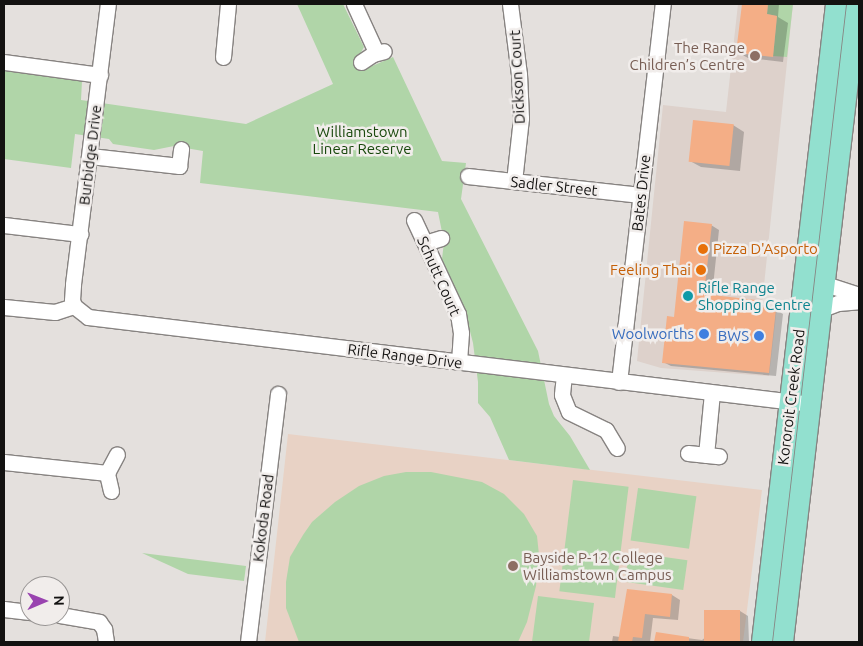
<!DOCTYPE html>
<html>
<head>
<meta charset="utf-8">
<style>
  body { margin:0 }
  #map { position:relative; width:863px; height:646px; overflow:hidden; background:#e4e0dd; font-family:Ubuntu,sans-serif }
  div>[style] { position:absolute }
  .built>* { inset:0; background:#ddd1cb }
  .education>* { inset:0; background:#e8d2c5 }
  .green>* { inset:0; background:#b0d5a8; transform-origin:0 0 }
  .shadow>* { inset:0; background:#0003 }
  .building>* { inset:0; background:#f4ae86; transform-origin:0 0 }
  .roads { filter:drop-shadow(1px 0 #878381) drop-shadow(-1px 0 #878381) drop-shadow(0 1px #878381) drop-shadow(0 -1px #878381) }
  .minor>* { height:15px; margin:-7.5px; padding:0 7.5px; transform-origin:7.5px; border-radius:7.5px; background:#fff }
  .major>* { height:20px; margin:-10px; padding:0 10px; transform-origin:10px; border-radius:10px; background:#92e0cf }
  .dots>* { width:14px; height:14px; translate:-50% -50%; box-sizing:border-box; border:2px solid #f1edeb; border-radius:50% }
  span { translate:-50% -50%; white-space:nowrap; text-align:center; line-height:1.15; -webkit-text-stroke:5px #f1edeb; paint-order:stroke }
  .education-label { font-size:15px; color:#785e54 }
  .right { translate:-100% -50%; text-align:right }
  .left { translate:0 -50%; text-align:left }
  .street-label { font-size:15px; color:#131211 }
  .park-label { font-size:15px; color:#18480c }
  .food-label { font-size:15px; color:#c56008 }
  .culture-label { font-size:15px; color:#0d838f }
  .shop-label { font-size:15px; color:#366cbe }
  .frame { position:absolute; inset:0; border:5px solid #131211; pointer-events:none }
  .north { position:absolute; left:20px; top:576px; width:50px; height:50px; box-sizing:border-box; background:#f1edeb; border:1px solid #989594; border-radius:50%; rotate:89deg; font-size:14px; font-weight:700; line-height:20px; text-align:center; color:#131211 }
  .north::after { content:''; display:block; margin:auto; width:18px; height:22px; background:#9943af; clip-path:polygon(50% 0,100% 100%,50% 72%,0 100%) }
</style>
</head>
<body>
<div id="map">
  <div class="built">
    <i style="clip-path:polygon(738px 4px,793px 4px,762px 305px,777px 307px,769px 376px,661px 368px,637px 361px,663px 105px,726px 112px)"></i>
  </div>
  <div class="education">
    <i style="clip-path:polygon(288px 434px,762px 490px,743px 642px,265px 642px)"></i>
  </div>
  <div class="green">
    <i style="clip-path:polygon(297px 4px,343px 4px,364px 47px,358px 58px,363px 70px,393px 57px,442px 161px,466px 163px,461px 199px,538px 351px,549px 404px,554px 416px,570px 436px,590px 470px,509px 460px,490px 417px,478px 403px,478px 382px,473px 343px,464px 308px,442px 259px,444px 242px,438px 212px,200px 183px,203px 151px,174px 146px,154px 150px,113px 144px,109px 139px,75px 134px,71px 168px,4px 159px,4px 71px,82px 81px,81px 100px,246px 124px,333px 84px)"></i>
    <i style="clip-path:polygon(768px 4px,793px 4px,787px 57px,773px 56px,777px 16px,767px 14px)"></i>
    <i style="clip-path:polygon(406px 472px,431px 472px,482px 482px,504px 494px,524px 514px,537px 536px,539px 555px,536px 586px,527px 622px,518px 642px,299px 642px,286px 608px,286px 582px,290px 557px,303px 535px,312px 522px,335px 502px,359px 486px,384px 476px)"></i>
    <i style="left:573px;top:480px;width:56px;height:112px;rotate:7deg"></i>
    <i style="left:638px;top:488px;width:59px;height:53px;rotate:8deg"></i>
    <i style="left:629px;top:552px;width:59px;height:30px;rotate:8deg"></i>
    <i style="clip-path:polygon(142px 553px,246px 566px,244px 581px,188px 574px)"></i>
    <i style="clip-path:polygon(538px 596px,594px 603px,589px 642px,532px 642px)"></i>
  </div>
  <div class="shadow">
    <i style="clip-path:polygon(743px 4px,779px 4px,778px 17px,788px 23px,783px 62px,748px 58px,737px 52px)"></i>
    <i style="clip-path:polygon(733px 125px,744px 132px,740px 171px,701px 167px,690px 161px)"></i>
    <i style="clip-path:polygon(711px 225px,719px 230px,712px 296px,756px 301px,763px 305px,763px 308px,776px 310px,783px 314px,776px 376px,671px 366px,663px 362px,675px 318px)"></i>
    <i style="clip-path:polygon(628px 590px,672px 595px,680px 600px,678px 620px,653px 618px,650px 642px,612px 642px,613px 636px,620px 637px)"></i>
    <i style="clip-path:polygon(740px 611px,748px 616px,749px 642px,656px 642px,657px 634px,702px 640px)"></i>
  </div>
  <div class="building">
    <i style="clip-path:polygon(742px 4px,768px 4px,767px 14px,777px 16px,773px 57px,736px 53px)"></i>
    <i style="left:693px;top:120px;width:41px;height:42px;rotate:6deg"></i>
    <i style="clip-path:polygon(684px 221px,712px 224px,704px 294px,756px 300px,756px 306px,776px 309px,769px 373px,662px 363px,667px 316px,674px 317px)"></i>
    <i style="clip-path:polygon(627px 589px,672px 594px,670px 617px,645px 614px,642px 638px,633px 637px,632px 642px,618px 642px)"></i>
    <i style="left:704px;top:610px;width:36px;height:32px"></i>
    <i style="clip-path:polygon(656px 632px,689px 637px,689px 642px,654px 642px)"></i>
  </div>
  <div class="roads">
    <div class="minor">
      <i style="left:354px;top:4px;width:53px;rotate:65.4deg"></i>
      <i style="left:510px;top:4px;width:71px;rotate:82.7deg"></i>
      <i style="left:519px;top:74px;width:44px;rotate:87.4deg"></i>
      <i style="left:521px;top:118px;width:63px;rotate:96.3deg"></i>
      <i style="left:223px;top:57px;width:53px;rotate:-84.6deg"></i>
      <i style="left:4px;top:62px;width:97px;rotate:7.7deg"></i>
      <i style="left:361px;top:62px;width:14px;rotate:-34deg"></i>
      <i style="left:373px;top:54px;width:11px;rotate:-15deg"></i>
      <i style="left:90px;top:156px;width:90px;rotate:6.4deg"></i>
      <i style="left:179px;top:166px;width:17px;rotate:-83deg"></i>
      <i style="left:468px;top:176px;width:173px;rotate:6.3deg"></i>
      <i style="left:414px;top:220px;width:104px;rotate:64.9deg"></i>
      <i style="left:458px;top:314px;width:19px;rotate:81deg"></i>
      <i style="left:461px;top:333px;width:29px;rotate:94deg"></i>
      <i style="left:4px;top:225px;width:77px;rotate:6.8deg"></i>
      <i style="left:425px;top:243px;width:17px;rotate:-17deg"></i>
      <i style="left:825px;top:284px;width:36px;rotate:18deg"></i>
      <i style="left:74px;top:306px;width:6px;rotate:-108deg"></i>
      <i style="left:72px;top:300px;width:16px;rotate:-86deg"></i>
      <i style="left:73px;top:284px;width:282px;rotate:-82.9deg"></i>
      <i style="left:4px;top:307px;width:51px;rotate:5.6deg"></i>
      <i style="left:55px;top:312px;width:20px;rotate:-18deg"></i>
      <i style="left:74px;top:306px;width:18px;rotate:38deg"></i>
      <i style="left:88px;top:317px;width:728px;rotate:6.86deg"></i>
      <i style="left:822px;top:309px;width:17px;rotate:-21deg"></i>
      <i style="left:838px;top:303px;width:21px;rotate:-5deg"></i>
      <i style="left:564px;top:375px;width:20px;rotate:96deg"></i>
      <i style="left:562px;top:395px;width:18px;rotate:68deg"></i>
      <i style="left:569px;top:412px;width:41px;rotate:25.9deg"></i>
      <i style="left:606px;top:430px;width:21px;rotate:59deg"></i>
      <i style="left:619px;top:382px;width:381px;rotate:-83.4deg"></i>
      <i style="left:688px;top:453px;width:31px;rotate:6deg"></i>
      <i style="left:706px;top:455px;width:62px;rotate:-84.5deg"></i>
      <i style="left:4px;top:462px;width:104px;rotate:6.1deg"></i>
      <i style="left:111px;top:491px;width:18px;rotate:-103deg"></i>
      <i style="left:107px;top:473px;width:21px;rotate:-62deg"></i>
      <i style="left:4px;top:609px;width:26px;rotate:7deg"></i>
      <i style="left:60px;top:615px;width:40px;rotate:10deg"></i>
      <i style="left:99px;top:622px;width:9px;rotate:54deg"></i>
      <i style="left:104px;top:629px;width:13px;rotate:81deg"></i>
      <i style="left:248px;top:642px;width:250px;rotate:-83.1deg"></i>
    </div>
    <div class="major">
      <i style="left:762px;top:642px;width:642px;rotate:-83.38deg"></i>
      <i style="left:783px;top:642px;width:642px;rotate:-83.38deg"></i>
    </div>
  </div>
  <div class="dots">
    <i style="left:755px;top:56px;background:#8d6e63"></i>
    <i style="left:703px;top:249px;background:#e8710a"></i>
    <i style="left:701px;top:270px;background:#e8710a"></i>
    <i style="left:688px;top:296px;background:#0f9aa8"></i>
    <i style="left:704px;top:334px;background:#3f7fe0"></i>
    <i style="left:759px;top:336px;background:#3f7fe0"></i>
    <i style="left:513px;top:566px;background:#8d6e63"></i>
  </div>
  <div class="education-label">
    <span class="right" style="left:745px;top:56px">The Range<br>Children’s Centre</span>
    <span class="left" style="left:523px;top:566px">Bayside P-12 College<br>Williamstown Campus</span>
  </div>
  <div class="street-label">
    <span style="left:517px;top:77px;rotate:-93deg">Dickson Court</span>
    <span style="left:90px;top:155px;rotate:-83deg">Burbidge Drive</span>
    <span style="left:554px;top:186px;rotate:6deg">Sadler Street</span>
    <span style="left:641px;top:193px;rotate:-84deg">Bates Drive</span>
    <span style="left:439px;top:276px;rotate:66deg">Schutt Court</span>
    <span style="left:405px;top:356px;rotate:7deg">Rifle Range Drive</span>
    <span style="left:791px;top:397px;rotate:-83deg">Kororoit Creek Road</span>
    <span style="left:263px;top:518px;rotate:-83deg">Kokoda Road</span>
  </div>
  <div class="park-label">
    <span style="left:362px;top:140px">Williamstown<br>Linear Reserve</span>
  </div>
  <div class="food-label">
    <span class="left" style="left:713px;top:249px">Pizza D'Asporto</span>
    <span class="right" style="left:691px;top:270px">Feeling Thai</span>
  </div>
  <div class="culture-label">
    <span class="left" style="left:698px;top:296px">Rifle Range<br>Shopping Centre</span>
  </div>
  <div class="shop-label">
    <span class="right" style="left:694px;top:334px">Woolworths</span>
    <span class="right" style="left:749px;top:336px">BWS</span>
  </div>
  <div class="frame"></div>
  <div class="north">N</div>
</div>
</body>
</html>
